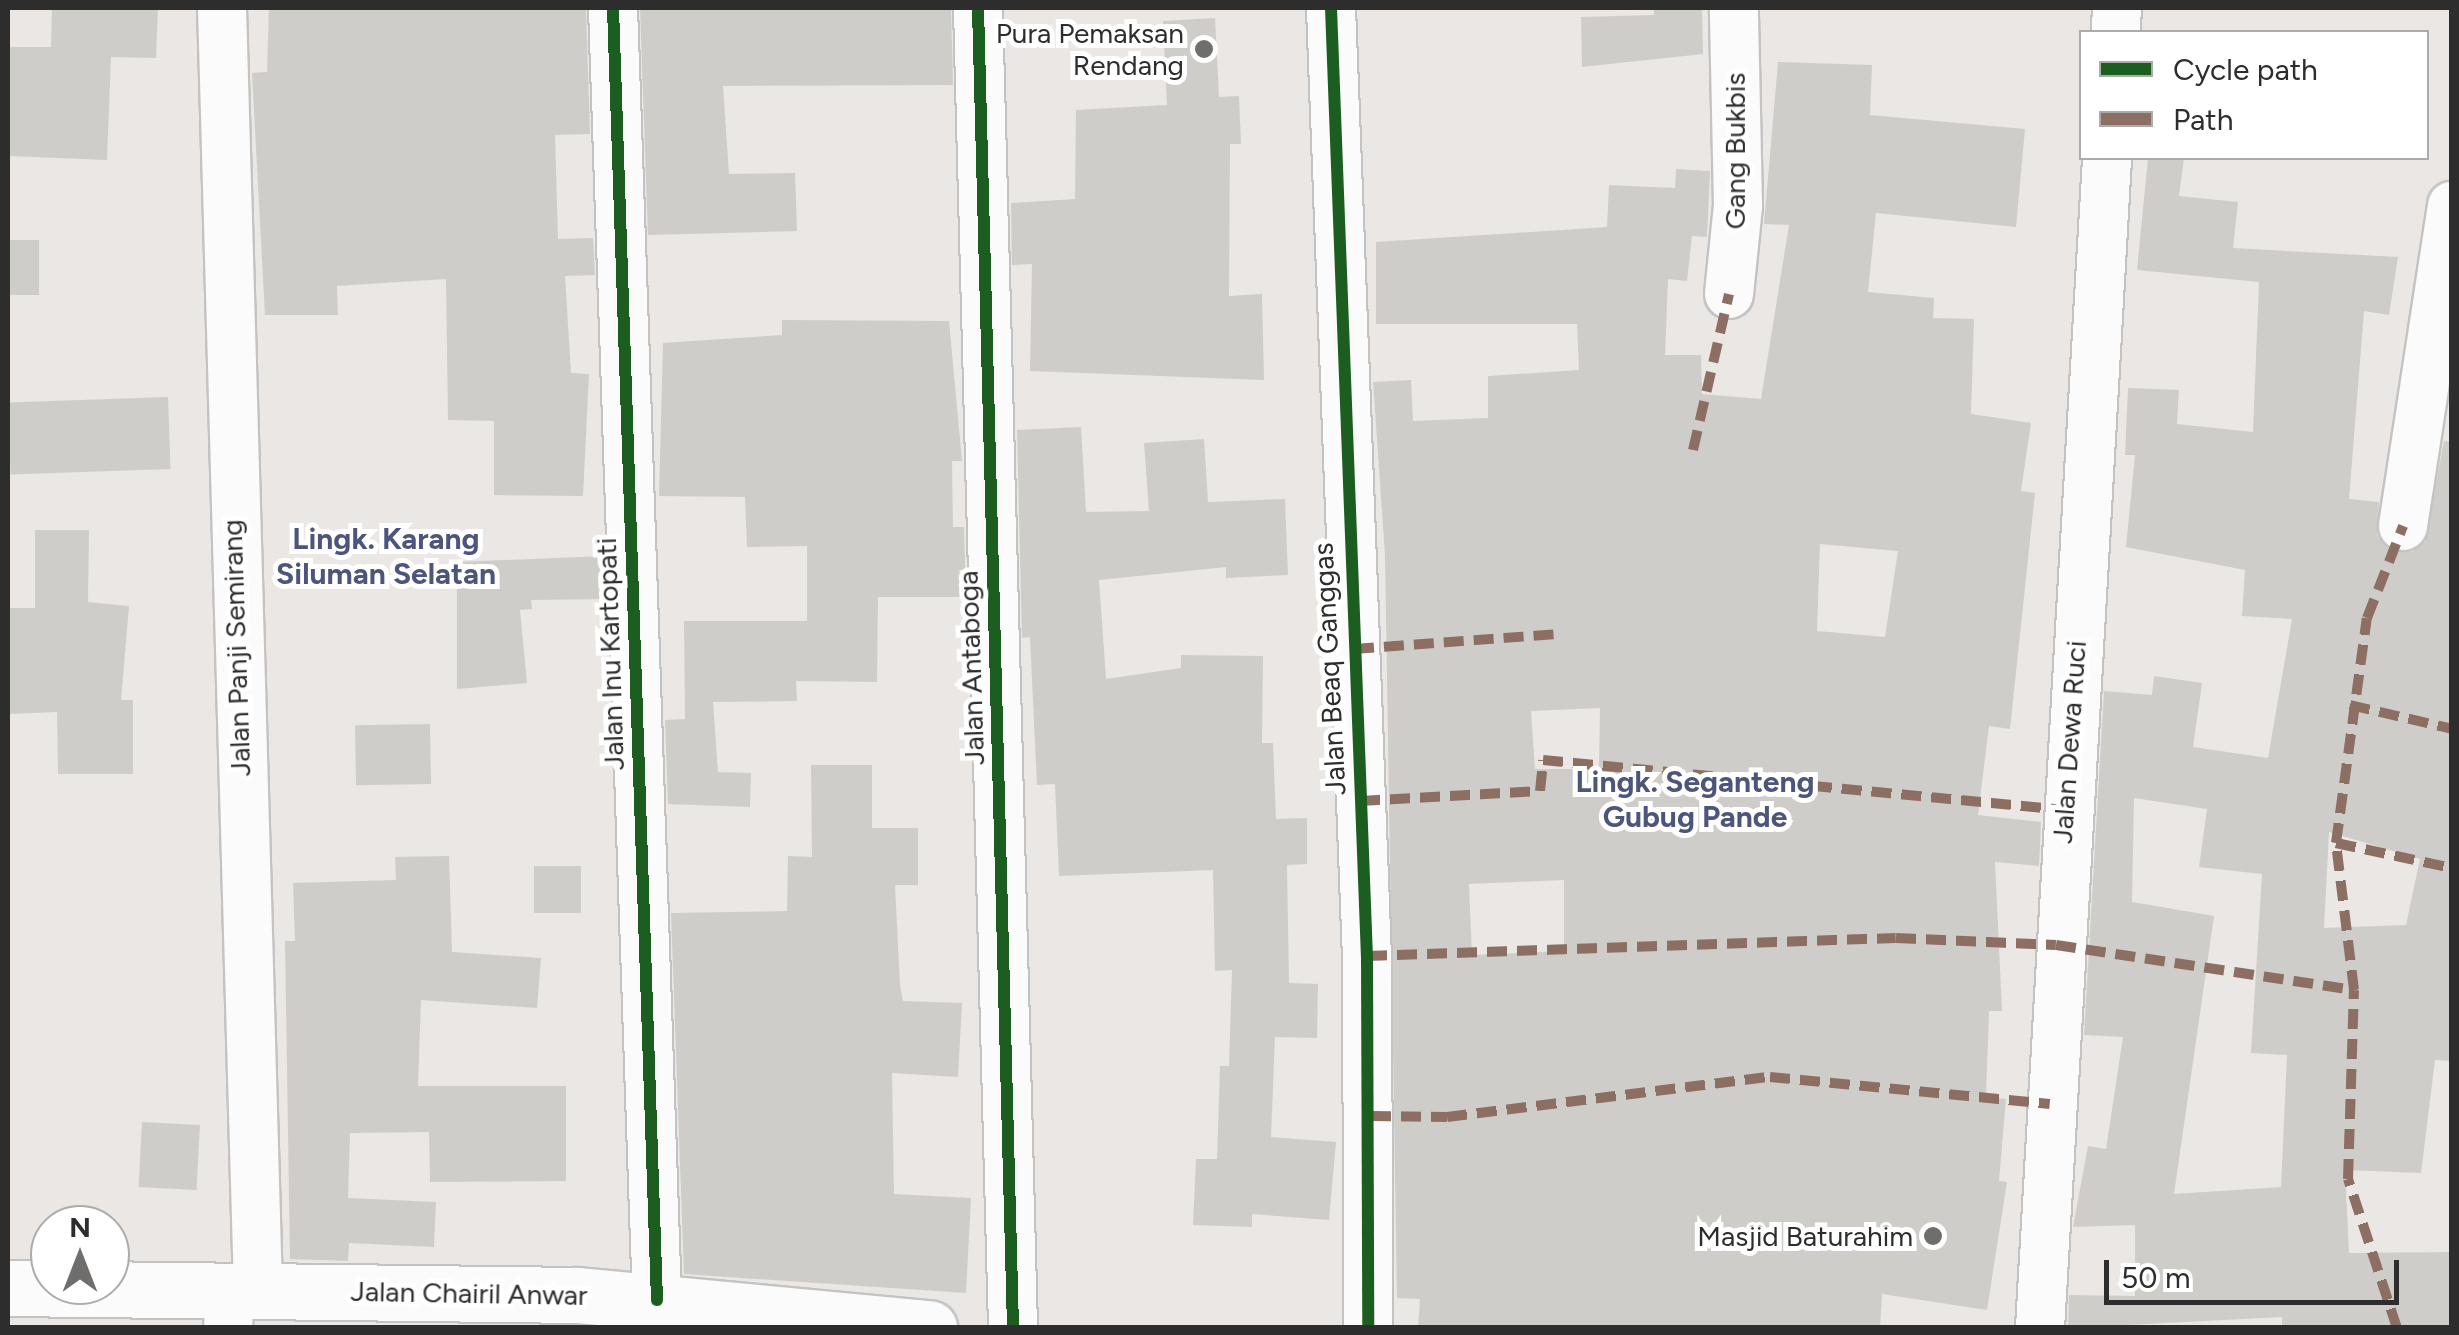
<!DOCTYPE html>
<html>
<head>
<meta charset="utf-8">
<style>
  body { margin:0 }
  #map { position:relative; width:2459px; height:1335px; overflow:hidden; background:#eae7e4; font-family:Figtree,sans-serif }
  div>[style] { position:absolute }
  .building>* { inset:0; background:#cfcdca; transform-origin:0 0 }
  .roads { filter:drop-shadow(2px 0 #c4c3c4) drop-shadow(-2px 0 #c4c3c4) drop-shadow(0 2px #c4c3c4) drop-shadow(0 -2px #c4c3c4) }
  .street>* { height:48px; margin:-24px; padding:0 24px; transform-origin:24px; border-radius:24px; background:#fcfbfb }
  .secondary>* { height:55px; margin:-27.5px; padding:0 27.5px; transform-origin:27.5px; border-radius:27.5px; background:#fcfbfb }
  .quiet>* { height:10px; margin-top:-5px; transform-origin:0; background:repeating-linear-gradient(90deg,#8d6e63 0 20px,transparent 0 30px) }
  .cycleway>* { height:12px; margin:-6px; padding:0 6px; transform-origin:6px; border-radius:6px; background:#1b5e20 }
  .dots>* { width:28px; height:28px; translate:-50% -50%; box-sizing:border-box; border:5px solid #fff; border-radius:50% }
  span { translate:-50% -50%; white-space:nowrap; text-align:center; line-height:1.15; -webkit-text-stroke:10px #fff; paint-order:stroke }
  .poi-label { font-size:28px; color:#2d2d2d }
  .right { translate:-100% -50%; text-align:right }
  .street-label { font-size:28px; color:#2d2d2d }
  .neighbourhood-label { font-size:30px; color:#4d557d; font-weight:700 }
  .frame { position:absolute; inset:0; border:10px solid #2d2d2d; pointer-events:none }
  .legend { position:absolute; left:2079px; top:30px; width:350px; height:130px; box-sizing:border-box; background:#fff; border:2px solid #ababab; margin:0; padding:12px 18px; list-style:none; font-size:30px; color:#2d2d2d }
  .legend li { display:flex; align-items:center; gap:20px; height:50px }
  .legend b { width:50px; border:2px solid #ababab }
  .north { position:absolute; left:30px; top:1205px; width:100px; height:100px; box-sizing:border-box; background:#fff; border:2px solid #ababab; border-radius:50%; rotate:0deg; font-size:28px; font-weight:700; line-height:40px; text-align:center; color:#2d2d2d }
  .north::after { content:''; display:block; margin:auto; width:35px; height:45px; background:#6f6e6d; clip-path:polygon(50% 0,100% 100%,50% 72%,0 100%) }
  .scale { position:absolute; left:2104px; top:1260px; width:295px; height:45px; box-sizing:border-box; border:5px solid #2d2d2d; border-top:0; padding-left:12px; font-size:30px; line-height:35px; white-space:nowrap; color:#2d2d2d; -webkit-text-stroke:8px #fff; paint-order:stroke }
</style>
</head>
<body>
<div id="map">
  <div class="building">
    <i style="clip-path:polygon(52px 8px,158px 8px,156px 58px,111px 57px,107px 160px,8px 156px,8px 47px,51px 47px)"></i>
    <i style="clip-path:polygon(269px 8px,586px 9px,590px 134px,555px 135px,558px 239px,593px 238px,595px 275px,565px 276px,571px 373px,589px 374px,583px 496px,494px 495px,494px 421px,448px 420px,446px 279px,337px 286px,338px 315px,265px 315px,252px 73px,267px 72px)"></i>
    <i style="clip-path:polygon(640px 8px,951px 8px,953px 85px,723px 86px,729px 174px,795px 173px,797px 231px,648px 235px)"></i>
    <i style="clip-path:polygon(1654px 8px,1702px 8px,1703px 54px,1582px 67px,1581px 17px,1654px 15px)"></i>
    <i style="clip-path:polygon(1215px 18px,1219px 97px,1239px 96px,1241px 144px,1230px 144px,1229px 296px,1262px 294px,1264px 380px,1030px 371px,1032px 264px,1012px 265px,1011px 203px,1075px 199px,1076px 110px,1167px 105px,1163px 21px)"></i>
    <i style="clip-path:polygon(evenodd,1778px 62px,1872px 65px,1870px 115px,2025px 129px,2016px 227px,1876px 213px,1868px 292px,1934px 298px,1933px 318px,1974px 319px,1971px 414px,2031px 423px,2021px 491px,2035px 493px,2010px 729px,1989px 726px,1978px 815px,2041px 822px,2039px 866px,1995px 862px,2002px 1011px,1989px 1011px,1986px 1097px,2006px 1099px,1999px 1181px,2007px 1182px,1987px 1310px,1882px 1294px,1880px 1328px,1418px 1328px,1420px 1299px,1397px 1298px,1385px 555px,1373px 382px,1411px 380px,1413px 421px,1488px 418px,1488px 376px,1579px 370px,1577px 324px,1376px 324px,1376px 242px,1607px 227px,1609px 185px,1675px 188px,1676px 169px,1710px 171px,1707px 237px,1692px 236px,1687px 281px,1668px 279px,1665px 355px,1701px 355px,1702px 394px,1761px 399px,1789px 225px,1764px 224px,1778px 62px,1820px 544px,1898px 551px,1885px 637px,1817px 631px,1820px 544px,1778px 62px,1600px 708px,1599px 769px,1535px 769px,1531px 711px,1600px 708px,1778px 62px,1564px 880px,1564px 951px,1472px 955px,1469px 884px,1564px 880px)"></i>
    <i style="clip-path:polygon(evenodd,2148px 158px,2184px 158px,2179px 196px,2238px 202px,2233px 248px,2398px 257px,2389px 315px,2364px 311px,2349px 499px,2379px 502px,2377px 535px,2387px 548px,2412px 552px,2425px 542px,2444px 441px,2452px 442px,2452px 1061px,2435px 1060px,2421px 1173px,2345px 1170px,2349px 1253px,2452px 1252px,2452px 1328px,2282px 1328px,2282px 1317px,2068px 1328px,2069px 1295px,2135px 1296px,2135px 1225px,2073px 1227px,2088px 1146px,2106px 1149px,2123px 1037px,2084px 1035px,2104px 691px,2152px 695px,2154px 676px,2202px 683px,2193px 747px,2268px 758px,2292px 619px,2242px 616px,2245px 570px,2126px 547px,2135px 455px,2125px 455px,2128px 388px,2179px 390px,2177px 424px,2253px 432px,2259px 282px,2137px 270px,2148px 158px,2134px 798px,2207px 809px,2199px 867px,2262px 874px,2251px 1053px,2287px 1055px,2281px 1187px,2174px 1194px,2214px 916px,2132px 902px,2134px 798px,2148px 158px,2329px 832px,2420px 859px,2406px 925px,2324px 928px,2329px 832px)"></i>
    <i style="left:8px;top:240px;width:31px;height:55px"></i>
    <i style="clip-path:polygon(782px 320px,949px 321px,962px 461px,952px 461px,953px 527px,964px 527px,966px 597px,878px 597px,877px 682px,796px 681px,797px 701px,713px 702px,718px 772px,751px 773px,750px 807px,668px 804px,665px 720px,685px 719px,684px 621px,807px 621px,807px 546px,747px 547px,745px 497px,659px 496px,663px 343px,782px 335px)"></i>
    <i style="left:168px;top:397px;width:72px;height:160px;rotate:88deg"></i>
    <i style="clip-path:polygon(1081px 427px,1086px 512px,1149px 511px,1144px 443px,1204px 439px,1208px 502px,1285px 499px,1288px 575px,1226px 578px,1226px 567px,1099px 580px,1106px 679px,1181px 668px,1181px 655px,1263px 656px,1262px 743px,1273px 743px,1276px 819px,1307px 818px,1307px 864px,1287px 865px,1289px 983px,1318px 984px,1317px 1038px,1275px 1037px,1271px 1137px,1336px 1142px,1329px 1220px,1252px 1214px,1252px 1227px,1193px 1225px,1196px 1159px,1217px 1159px,1220px 1066px,1229px 1066px,1232px 970px,1215px 971px,1213px 870px,1059px 876px,1055px 784px,1037px 785px,1030px 637px,1022px 638px,1017px 430px)"></i>
    <i style="clip-path:polygon(35px 530px,89px 530px,88px 602px,129px 606px,121px 700px,133px 700px,133px 774px,58px 774px,57px 712px,8px 714px,8px 608px,35px 608px)"></i>
    <i style="clip-path:polygon(604px 556px,606px 599px,531px 600px,532px 609px,520px 610px,527px 683px,457px 689px,457px 562px)"></i>
    <i style="left:430px;top:724px;width:60px;height:75px;rotate:89deg"></i>
    <i style="clip-path:polygon(811px 765px,872px 765px,872px 828px,918px 828px,918px 885px,895px 885px,900px 985px,903px 1001px,962px 1003px,958px 1077px,892px 1073px,894px 1194px,971px 1198px,966px 1293px,684px 1274px,671px 913px,787px 911px,788px 856px,812px 857px)"></i>
    <i style="clip-path:polygon(449px 856px,452px 952px,541px 958px,537px 1008px,421px 1000px,418px 1086px,566px 1086px,566px 1181px,430px 1182px,429px 1132px,350px 1133px,348px 1198px,436px 1202px,434px 1247px,349px 1243px,348px 1261px,290px 1259px,285px 941px,295px 941px,293px 883px,396px 880px,395px 857px)"></i>
    <i style="left:534px;top:866px;width:47px;height:47px"></i>
    <i style="left:142px;top:1122px;width:58px;height:65px;rotate:3deg"></i>
  </div>
  <div class="roads">
    <div class="street">
      <i style="left:222px;top:8px;width:1281px;rotate:88.39deg"></i>
      <i style="left:613px;top:8px;width:1293px;rotate:88.05deg"></i>
      <i style="left:978px;top:8px;width:1320px;rotate:88.48deg"></i>
      <i style="left:1331px;top:8px;width:949px;rotate:87.83deg"></i>
      <i style="left:1367px;top:956px;width:372px;rotate:89.8deg"></i>
      <i style="left:2116px;top:32px;width:24px;rotate:-88deg"></i>
      <i style="left:1729px;top:294px;width:88px;rotate:-84.2deg"></i>
      <i style="left:1738px;top:206px;width:198px;rotate:-91.2deg"></i>
      <i style="left:2403px;top:526px;width:324px;rotate:-81.3deg"></i>
      <i style="left:228px;top:1328px;width:37px;rotate:-87deg"></i>
      <i style="left:2040px;top:1328px;width:1172px;rotate:-86.72deg"></i>
    </div>
    <div class="secondary">
      <i style="left:8px;top:1288px;width:569px;rotate:0.7deg"></i>
      <i style="left:577px;top:1295px;width:354px;rotate:5.4deg"></i>
    </div>
  </div>
  <div class="quiet">
    <i style="left:1693px;top:450px;width:160px;rotate:-77deg"></i>
    <i style="left:1354px;top:649px;width:203px;rotate:-4.2deg"></i>
    <i style="left:2350px;top:705px;width:105px;rotate:13.2deg"></i>
    <i style="left:1360px;top:801px;width:180px;rotate:-3.2deg"></i>
    <i style="left:1540px;top:791px;width:31px;rotate:-84deg"></i>
    <i style="left:1543px;top:760px;width:524px;rotate:5.47deg"></i>
    <i style="left:2336px;top:843px;width:119px;rotate:12.2deg"></i>
    <i style="left:1367px;top:956px;width:529px;rotate:-1.95deg"></i>
    <i style="left:1896px;top:938px;width:160px;rotate:2.5deg"></i>
    <i style="left:2056px;top:945px;width:301px;rotate:8.6deg"></i>
    <i style="left:1371px;top:1116px;width:76px;rotate:0.8deg"></i>
    <i style="left:1447px;top:1117px;width:325px;rotate:-7.1deg"></i>
    <i style="left:1770px;top:1077px;width:281px;rotate:5.5deg"></i>
    <i style="left:2397px;top:1328px;width:157px;rotate:-108.2deg"></i>
    <i style="left:2348px;top:1179px;width:189px;rotate:-88.2deg"></i>
    <i style="left:2354px;top:990px;width:148px;rotate:-97deg"></i>
    <i style="left:2336px;top:843px;width:227px;rotate:-82.2deg"></i>
    <i style="left:2367px;top:618px;width:99px;rotate:-68.6deg"></i>
  </div>
  <div class="cycleway">
    <i style="left:613px;top:8px;width:1293px;rotate:88.05deg"></i>
    <i style="left:978px;top:8px;width:1320px;rotate:88.48deg"></i>
    <i style="left:1331px;top:8px;width:949px;rotate:87.83deg"></i>
    <i style="left:1367px;top:956px;width:372px;rotate:89.8deg"></i>
  </div>
  <div class="dots">
    <i style="left:1204px;top:49px;background:#6f6e6d"></i>
    <i style="left:1933px;top:1236px;background:#6f6e6d"></i>
  </div>
  <div class="poi-label">
    <span class="right" style="left:1184px;top:49px">Pura Pemaksan<br>Rendang</span>
    <span class="right" style="left:1913px;top:1236px">Masjid Baturahim</span>
  </div>
  <div class="street-label">
    <span style="left:1735px;top:151px;rotate:-90deg">Gang Bukbis</span>
    <span style="left:236px;top:648px;rotate:-92deg">Jalan Panji Semirang</span>
    <span style="left:610px;top:654px;rotate:-92deg">Jalan Inu Kartopati</span>
    <span style="left:971px;top:668px;rotate:-92deg">Jalan Antaboga</span>
    <span style="left:1329px;top:669px;rotate:-93deg">Jalan Beaq Ganggas</span>
    <span style="left:2069px;top:742px;rotate:-86deg">Jalan Dewa Ruci</span>
    <span style="left:469px;top:1293px;rotate:1deg">Jalan Chairil Anwar</span>
  </div>
  <div class="neighbourhood-label">
    <span style="left:386px;top:556px">Lingk. Karang<br>Siluman Selatan</span>
    <span style="left:1695px;top:799px">Lingk. Seganteng<br>Gubug Pande</span>
  </div>
  <div class="frame"></div>
  <ul class="legend">
  <li><b style="height:12px;background:#1b5e20"></b>Cycle path</li>
  <li><b style="height:12px;background:#8d6e63"></b>Path</li>
  </ul>
  <div class="north">N</div>
  <div class="scale">50 m</div>
</div>
</body>
</html>
